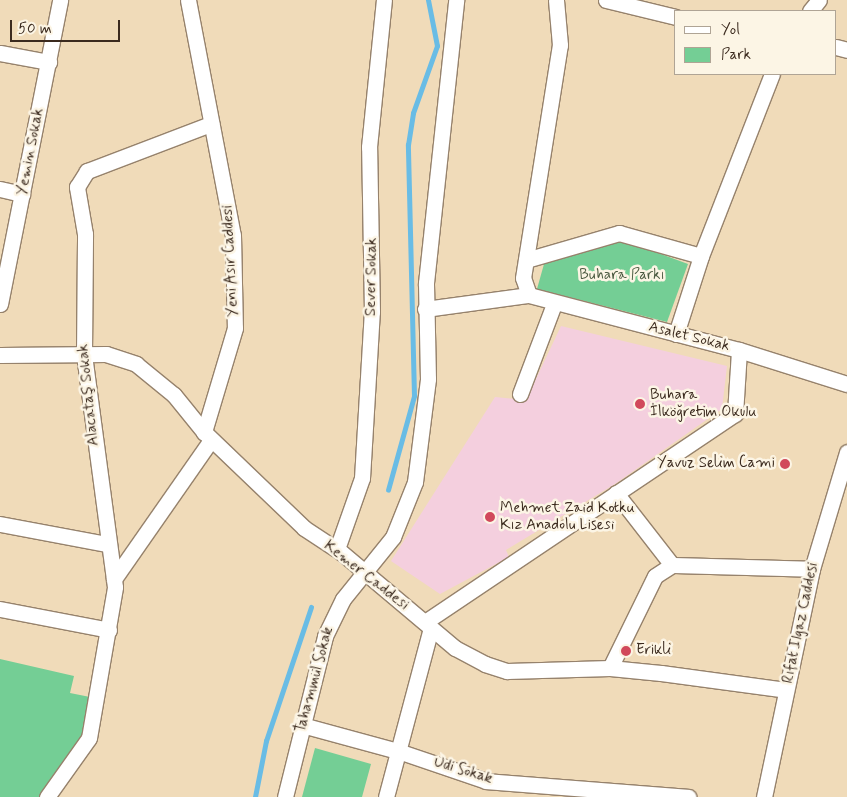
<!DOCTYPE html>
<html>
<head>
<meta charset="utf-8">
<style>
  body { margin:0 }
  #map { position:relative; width:847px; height:797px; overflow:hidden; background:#f0dbb9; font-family:Mynerve,sans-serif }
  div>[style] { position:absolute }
  .built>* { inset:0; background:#f4cfde }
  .green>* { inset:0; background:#74ce95 }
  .stream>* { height:4.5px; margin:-2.25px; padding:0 2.25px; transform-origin:2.25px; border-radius:2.25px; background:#69bce5 }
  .roads { filter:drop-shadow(1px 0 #96826c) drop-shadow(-1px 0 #96826c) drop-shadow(0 1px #96826c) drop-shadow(0 -1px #96826c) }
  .minor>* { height:15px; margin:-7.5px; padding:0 7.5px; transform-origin:7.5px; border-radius:7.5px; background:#fff }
  .dots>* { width:14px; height:14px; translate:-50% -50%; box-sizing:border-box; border:2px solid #fcf5e5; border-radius:50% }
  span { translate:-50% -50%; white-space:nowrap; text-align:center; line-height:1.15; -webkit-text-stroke:5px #fcf5e5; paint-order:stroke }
  .street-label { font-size:15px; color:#3b2a1e }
  .park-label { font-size:15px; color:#4c5b42 }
  .poi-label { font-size:15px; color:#3b2a1e }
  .left { translate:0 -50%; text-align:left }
  .right { translate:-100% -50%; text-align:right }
  .legend { position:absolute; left:674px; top:10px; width:162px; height:65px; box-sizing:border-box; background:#fcf5e5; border:1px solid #afa495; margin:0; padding:6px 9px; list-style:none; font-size:15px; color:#3b2a1e }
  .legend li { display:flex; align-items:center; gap:10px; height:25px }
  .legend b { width:25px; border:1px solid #afa495 }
  .scale { position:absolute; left:10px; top:20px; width:110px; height:22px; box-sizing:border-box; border:2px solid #3b2a1e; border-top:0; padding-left:6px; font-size:15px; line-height:18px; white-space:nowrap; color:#3b2a1e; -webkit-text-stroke:4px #fcf5e5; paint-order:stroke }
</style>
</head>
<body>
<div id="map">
  <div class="built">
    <i style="clip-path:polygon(561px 326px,727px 366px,722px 409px,615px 484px,506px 550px,509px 557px,440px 594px,391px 561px,495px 397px,526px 400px)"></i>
  </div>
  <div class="green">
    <i style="clip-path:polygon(623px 240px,688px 264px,667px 322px,537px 289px,544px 264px)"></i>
    <i style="clip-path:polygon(0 659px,74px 676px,70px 693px,90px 697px,85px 735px,42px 797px,0 797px)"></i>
    <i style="clip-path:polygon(315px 748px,371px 764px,362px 797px,302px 797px)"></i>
  </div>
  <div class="stream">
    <i style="left:388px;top:490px;width:98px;rotate:-74.5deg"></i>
    <i style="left:414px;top:396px;width:251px;rotate:-91.4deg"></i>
    <i style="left:408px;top:145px;width:32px;rotate:-81deg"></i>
    <i style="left:413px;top:113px;width:71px;rotate:-70.3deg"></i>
    <i style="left:437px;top:46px;width:47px;rotate:-101.1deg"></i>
    <i style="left:255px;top:797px;width:57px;rotate:-78.9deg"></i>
    <i style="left:266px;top:741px;width:141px;rotate:-71.4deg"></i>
  </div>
  <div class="roads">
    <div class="minor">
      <i style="left:188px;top:0;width:239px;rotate:79.2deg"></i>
      <i style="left:233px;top:235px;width:93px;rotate:88.8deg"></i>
      <i style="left:235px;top:328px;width:109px;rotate:106.6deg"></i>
      <i style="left:606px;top:0;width:72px;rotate:13.7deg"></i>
      <i style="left:810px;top:11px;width:14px;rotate:-51deg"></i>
      <i style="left:836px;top:47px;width:11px;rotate:15deg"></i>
      <i style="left:0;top:53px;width:50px;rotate:10.4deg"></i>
      <i style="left:0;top:189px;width:23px;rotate:13deg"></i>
      <i style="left:526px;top:260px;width:97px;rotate:-16.2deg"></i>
      <i style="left:619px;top:233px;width:85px;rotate:15.7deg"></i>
      <i style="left:529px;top:295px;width:18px;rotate:-109deg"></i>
      <i style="left:523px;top:278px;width:236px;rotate:-81deg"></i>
      <i style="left:560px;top:45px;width:45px;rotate:-95.1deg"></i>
      <i style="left:0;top:304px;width:310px;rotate:-78.8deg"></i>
      <i style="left:425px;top:309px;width:105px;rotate:-7.7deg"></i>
      <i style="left:529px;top:295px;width:217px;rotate:14.7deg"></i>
      <i style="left:739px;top:350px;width:113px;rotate:17.5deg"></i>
      <i style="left:676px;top:334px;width:82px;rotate:-72.2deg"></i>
      <i style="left:701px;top:256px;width:195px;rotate:-68.7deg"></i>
      <i style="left:0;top:355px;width:106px;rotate:-0.5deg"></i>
      <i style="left:106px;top:354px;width:32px;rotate:18deg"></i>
      <i style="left:136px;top:364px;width:49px;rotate:39.2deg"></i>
      <i style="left:174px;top:395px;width:48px;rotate:51deg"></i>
      <i style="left:204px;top:432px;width:139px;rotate:43.8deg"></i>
      <i style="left:304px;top:528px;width:45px;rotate:33.3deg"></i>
      <i style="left:342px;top:553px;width:148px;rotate:40.1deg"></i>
      <i style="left:455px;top:648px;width:34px;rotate:28deg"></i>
      <i style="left:485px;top:664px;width:23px;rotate:18deg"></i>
      <i style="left:507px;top:671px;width:103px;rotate:-1.7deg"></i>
      <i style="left:610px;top:668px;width:51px;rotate:5.6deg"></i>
      <i style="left:661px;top:673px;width:126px;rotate:7.7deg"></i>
      <i style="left:520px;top:394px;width:96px;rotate:-69.3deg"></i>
      <i style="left:616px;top:493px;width:91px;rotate:52.1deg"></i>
      <i style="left:0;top:524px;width:109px;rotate:10.6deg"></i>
      <i style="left:337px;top:549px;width:75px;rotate:-70.6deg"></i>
      <i style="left:362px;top:478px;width:166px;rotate:-86.6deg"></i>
      <i style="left:372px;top:312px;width:165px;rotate:-91deg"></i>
      <i style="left:369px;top:147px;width:148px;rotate:-84.2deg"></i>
      <i style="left:114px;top:579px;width:169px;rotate:-55.1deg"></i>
      <i style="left:0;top:609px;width:111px;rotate:10.9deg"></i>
      <i style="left:425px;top:622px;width:373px;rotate:-33.9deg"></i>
      <i style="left:735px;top:414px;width:64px;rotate:-86.4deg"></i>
      <i style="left:610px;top:668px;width:102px;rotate:-63.9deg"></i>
      <i style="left:655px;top:576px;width:20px;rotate:-33deg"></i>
      <i style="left:672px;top:565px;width:140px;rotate:1.6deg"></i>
      <i style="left:302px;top:725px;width:99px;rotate:15.2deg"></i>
      <i style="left:398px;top:751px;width:93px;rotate:18.8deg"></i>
      <i style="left:486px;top:781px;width:203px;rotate:4.5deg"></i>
      <i style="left:47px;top:797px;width:72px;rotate:-54.6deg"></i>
      <i style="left:89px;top:738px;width:153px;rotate:-80.2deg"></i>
      <i style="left:115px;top:587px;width:235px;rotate:-97.6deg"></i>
      <i style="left:84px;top:354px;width:120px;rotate:-89.5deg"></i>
      <i style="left:85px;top:234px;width:48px;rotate:-99.7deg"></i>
      <i style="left:77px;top:187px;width:19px;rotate:-58deg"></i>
      <i style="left:87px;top:171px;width:133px;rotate:-20.8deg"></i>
      <i style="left:285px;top:797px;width:166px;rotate:-76deg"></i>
      <i style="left:325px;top:636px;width:41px;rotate:-64.1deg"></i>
      <i style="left:343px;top:599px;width:80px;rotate:-51.1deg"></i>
      <i style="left:393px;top:537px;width:59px;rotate:-68.2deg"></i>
      <i style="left:415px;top:482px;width:104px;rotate:-82.8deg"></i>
      <i style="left:428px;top:379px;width:96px;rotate:-91.2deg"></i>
      <i style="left:426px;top:283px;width:285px;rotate:-83.9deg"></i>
      <i style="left:386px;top:797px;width:175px;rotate:-75.1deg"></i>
      <i style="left:764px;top:797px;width:233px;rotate:-78.1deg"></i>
      <i style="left:812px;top:569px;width:122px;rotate:-73.3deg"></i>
    </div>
  </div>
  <div class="dots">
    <i style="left:640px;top:404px;background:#d1495b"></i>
    <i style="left:785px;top:464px;background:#d1495b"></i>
    <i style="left:490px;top:517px;background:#d1495b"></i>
    <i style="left:626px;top:651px;background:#d1495b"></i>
  </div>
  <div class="street-label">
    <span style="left:31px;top:152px;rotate:-79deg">Yemin Sokak</span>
    <span style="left:231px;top:261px;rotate:-93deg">Yeni Asır Caddesi</span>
    <span style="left:372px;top:277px;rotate:-89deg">Sever Sokak</span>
    <span style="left:689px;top:337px;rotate:14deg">Asalet Sokak</span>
    <span style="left:89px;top:395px;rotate:-96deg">Alacataş Sokak</span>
    <span style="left:366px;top:576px;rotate:38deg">Kemer Caddesi</span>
    <span style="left:801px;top:623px;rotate:-78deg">Rıfat Ilgaz Caddesi</span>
    <span style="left:315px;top:680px;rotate:-75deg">Tahammül Sokak</span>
    <span style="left:463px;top:771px;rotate:17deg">Udi Sokak</span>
  </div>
  <div class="park-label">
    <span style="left:622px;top:276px">Buhara Parkı</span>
  </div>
  <div class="poi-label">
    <span class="left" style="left:650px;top:404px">Buhara<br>İlköğretim Okulu</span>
    <span class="right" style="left:775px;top:464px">Yavuz Selim Cami</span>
    <span class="left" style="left:500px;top:517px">Mehmet Zaid Kotku<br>Kız Anadolu Lisesi</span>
    <span class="left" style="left:636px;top:651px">Erikli</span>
  </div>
  <ul class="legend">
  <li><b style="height:6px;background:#fff"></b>Yol</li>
  <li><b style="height:14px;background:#74ce95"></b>Park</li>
  </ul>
  <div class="scale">50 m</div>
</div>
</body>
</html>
